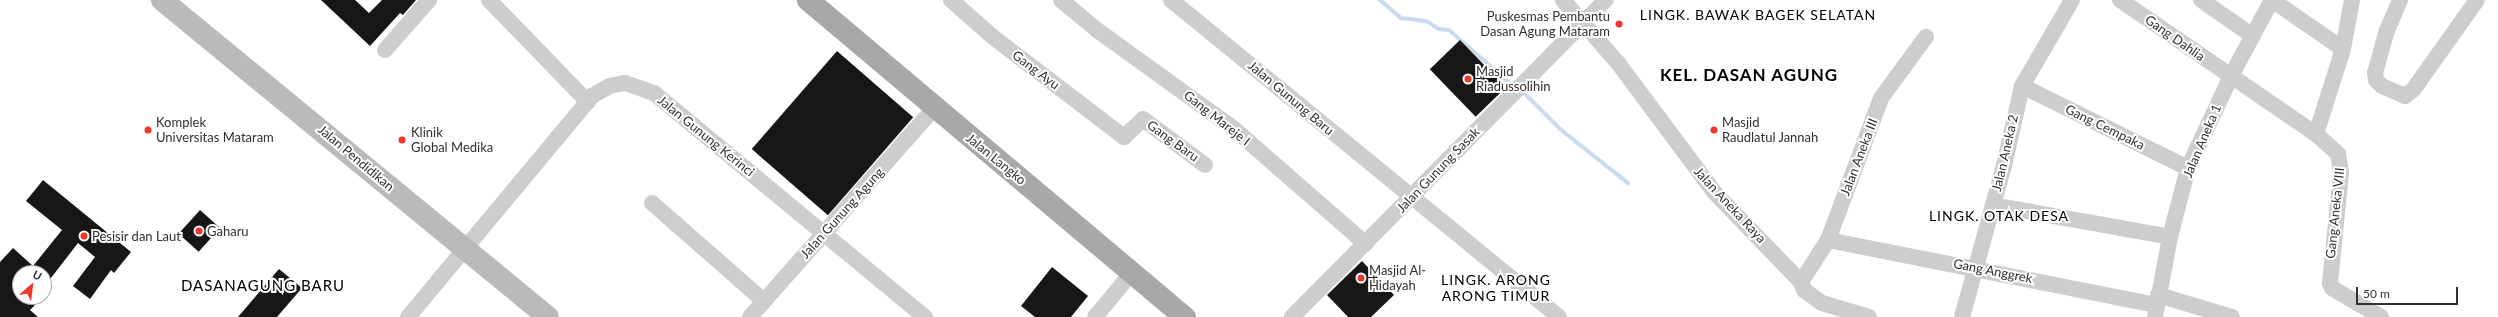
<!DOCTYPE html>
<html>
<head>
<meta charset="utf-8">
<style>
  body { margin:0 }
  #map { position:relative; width:2498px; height:317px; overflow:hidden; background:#fff; font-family:Lato,sans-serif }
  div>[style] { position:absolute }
  .stream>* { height:4px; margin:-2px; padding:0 2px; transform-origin:2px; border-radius:2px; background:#c9dbee }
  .building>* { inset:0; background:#171717; transform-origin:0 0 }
  .street>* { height:16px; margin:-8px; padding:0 8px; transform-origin:8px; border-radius:8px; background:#cdcdcd }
  .secondary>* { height:22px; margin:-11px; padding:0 11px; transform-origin:11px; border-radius:11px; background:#bababa }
  .primary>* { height:22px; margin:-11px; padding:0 11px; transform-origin:11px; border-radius:11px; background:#a8a8a8 }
  .dots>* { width:11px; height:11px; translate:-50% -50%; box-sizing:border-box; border:2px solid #fff; border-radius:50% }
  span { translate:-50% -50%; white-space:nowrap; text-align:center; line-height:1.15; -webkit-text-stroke:4px #fff; paint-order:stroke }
  .poi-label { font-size:13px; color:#303030 }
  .right { translate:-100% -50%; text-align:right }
  .left { translate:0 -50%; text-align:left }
  .street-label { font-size:13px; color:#303030 }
  .neighbourhood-label { font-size:14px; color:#000; letter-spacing:1px }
  .quarter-label { font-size:15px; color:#000; letter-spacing:1px }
  .district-label { font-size:17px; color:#000; font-weight:700; letter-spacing:1px }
  .north { position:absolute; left:12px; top:265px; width:40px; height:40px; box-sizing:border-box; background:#fff; border:1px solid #acacac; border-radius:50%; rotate:28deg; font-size:11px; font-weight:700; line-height:16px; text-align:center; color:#303030 }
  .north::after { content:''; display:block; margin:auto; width:14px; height:18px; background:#ef362a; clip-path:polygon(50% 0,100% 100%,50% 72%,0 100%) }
  .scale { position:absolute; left:2356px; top:287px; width:102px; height:18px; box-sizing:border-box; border:2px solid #303030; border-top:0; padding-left:5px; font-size:12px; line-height:14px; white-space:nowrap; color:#303030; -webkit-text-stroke:3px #fff; paint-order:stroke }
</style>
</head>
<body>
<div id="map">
  <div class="stream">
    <i style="left:1380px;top:0;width:28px;rotate:41deg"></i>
    <i style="left:1401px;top:18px;width:25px;rotate:7deg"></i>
    <i style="left:1426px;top:21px;width:15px;rotate:32deg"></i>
    <i style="left:1439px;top:29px;width:10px;rotate:6deg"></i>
    <i style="left:1449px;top:30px;width:86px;rotate:41.2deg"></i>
    <i style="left:1522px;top:91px;width:54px;rotate:45deg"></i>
    <i style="left:1560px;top:129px;width:87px;rotate:38.5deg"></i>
  </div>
  <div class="building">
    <i style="clip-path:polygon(321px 0,355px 0,369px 13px,382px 0,416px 0,403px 15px,400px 13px,370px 46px)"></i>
    <i style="left:1460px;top:40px;width:66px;height:42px;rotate:46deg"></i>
    <i style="left:837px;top:51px;width:101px;height:130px;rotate:41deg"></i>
    <i style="clip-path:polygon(43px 180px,131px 252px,114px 273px,111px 270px,90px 299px,73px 286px,95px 257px,78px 243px,44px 287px,44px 273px,20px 273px,20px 297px,43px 297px,30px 310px,38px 317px,0 317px,0 262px,13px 248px,33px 266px,62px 230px,26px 201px)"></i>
    <i style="left:200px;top:210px;width:27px;height:32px;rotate:42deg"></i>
    <i style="clip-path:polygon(1362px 261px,1394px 295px,1371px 317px,1348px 317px,1327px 295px)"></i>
    <i style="clip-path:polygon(1052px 267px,1088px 296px,1071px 317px,1035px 317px,1021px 306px)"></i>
    <i style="clip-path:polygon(279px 269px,302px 288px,277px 317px,238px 317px)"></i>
  </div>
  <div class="street">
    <i style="left:489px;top:0;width:142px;rotate:45.9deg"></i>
    <i style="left:951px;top:0;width:56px;rotate:41.4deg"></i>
    <i style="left:993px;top:37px;width:165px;rotate:37.4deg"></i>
    <i style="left:1124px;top:137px;width:26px;rotate:-43deg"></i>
    <i style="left:1143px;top:119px;width:77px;rotate:36.6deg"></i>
    <i style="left:1061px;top:0;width:47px;rotate:39.8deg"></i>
    <i style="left:1097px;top:30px;width:168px;rotate:35.8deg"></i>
    <i style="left:1233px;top:128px;width:176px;rotate:41.1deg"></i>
    <i style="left:1171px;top:0;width:501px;rotate:39.25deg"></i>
    <i style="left:1563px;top:0;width:84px;rotate:48.9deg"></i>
    <i style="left:1618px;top:63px;width:162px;rotate:53.3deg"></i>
    <i style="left:1715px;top:193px;width:124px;rotate:46deg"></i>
    <i style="left:1801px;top:282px;width:9px;rotate:69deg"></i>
    <i style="left:1804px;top:290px;width:22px;rotate:36deg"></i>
    <i style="left:1822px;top:303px;width:49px;rotate:16.6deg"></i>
    <i style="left:2120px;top:0;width:237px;rotate:34.4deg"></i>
    <i style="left:2201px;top:0;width:63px;rotate:34.7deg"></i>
    <i style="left:2272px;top:0;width:86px;rotate:34.6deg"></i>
    <i style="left:2352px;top:0;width:50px;rotate:100.4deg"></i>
    <i style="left:2343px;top:49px;width:89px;rotate:107.6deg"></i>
    <i style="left:2316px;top:134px;width:30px;rotate:42deg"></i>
    <i style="left:2338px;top:154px;width:19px;rotate:81deg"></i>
    <i style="left:2341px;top:173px;width:111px;rotate:95.7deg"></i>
    <i style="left:2330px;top:283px;width:5px;rotate:68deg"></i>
    <i style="left:2332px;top:288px;width:57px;rotate:30.6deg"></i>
    <i style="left:2400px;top:0;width:33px;rotate:113deg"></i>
    <i style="left:2387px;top:30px;width:45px;rotate:105.6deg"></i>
    <i style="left:2375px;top:73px;width:7px;rotate:82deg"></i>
    <i style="left:2376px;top:80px;width:8px;rotate:45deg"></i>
    <i style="left:2382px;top:86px;width:25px;rotate:23deg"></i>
    <i style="left:2405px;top:96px;width:10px;rotate:-37deg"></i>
    <i style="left:2413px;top:90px;width:110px;rotate:-54.6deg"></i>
    <i style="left:385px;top:50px;width:67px;rotate:-48.7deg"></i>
    <i style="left:2022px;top:86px;width:185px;rotate:26.3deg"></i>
    <i style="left:652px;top:203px;width:149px;rotate:41.2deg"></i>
    <i style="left:1993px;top:205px;width:180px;rotate:10.2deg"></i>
    <i style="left:1828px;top:240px;width:335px;rotate:11.2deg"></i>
    <i style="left:1801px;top:282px;width:50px;rotate:-57.3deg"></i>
    <i style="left:1828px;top:240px;width:152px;rotate:-69.5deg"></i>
    <i style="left:1881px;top:98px;width:76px;rotate:-53.6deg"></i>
    <i style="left:2158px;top:295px;width:77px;rotate:16.6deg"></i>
    <i style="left:408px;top:317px;width:288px;rotate:-50.2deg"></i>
    <i style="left:592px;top:96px;width:20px;rotate:-30deg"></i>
    <i style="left:609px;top:86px;width:16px;rotate:-11deg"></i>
    <i style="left:625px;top:83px;width:31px;rotate:19deg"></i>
    <i style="left:654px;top:93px;width:352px;rotate:39.6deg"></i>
    <i style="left:750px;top:317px;width:278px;rotate:-48.6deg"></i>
    <i style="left:1095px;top:317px;width:60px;rotate:-50.4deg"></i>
    <i style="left:1292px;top:317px;width:446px;rotate:-45.3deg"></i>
    <i style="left:1962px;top:317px;width:157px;rotate:-74.5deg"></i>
    <i style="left:2004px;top:166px;width:82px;rotate:-77.3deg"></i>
    <i style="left:2022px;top:86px;width:99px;rotate:-59.8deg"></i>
    <i style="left:2155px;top:317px;width:81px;rotate:-79.4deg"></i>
    <i style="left:2170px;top:237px;width:71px;rotate:-75.4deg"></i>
    <i style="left:2188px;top:168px;width:102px;rotate:-64.9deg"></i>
    <i style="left:2231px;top:76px;width:86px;rotate:-61.7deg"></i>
  </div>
  <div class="secondary">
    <i style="left:162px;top:0;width:499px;rotate:39.4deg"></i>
  </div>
  <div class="primary">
    <i style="left:808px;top:0;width:493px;rotate:40.1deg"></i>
  </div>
  <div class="dots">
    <i style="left:1619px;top:24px;background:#ef362a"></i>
    <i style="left:1468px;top:79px;background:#ef362a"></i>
    <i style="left:148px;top:130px;background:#ef362a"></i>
    <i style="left:1714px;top:130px;background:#ef362a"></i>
    <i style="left:402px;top:140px;background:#ef362a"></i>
    <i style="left:199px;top:231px;background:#ef362a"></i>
    <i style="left:84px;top:236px;background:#ef362a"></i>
    <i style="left:1361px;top:278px;background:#ef362a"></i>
  </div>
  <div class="poi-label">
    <span class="right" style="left:1610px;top:24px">Puskesmas Pembantu<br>Dasan Agung Mataram</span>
    <span class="left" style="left:1476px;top:79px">Masjid<br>Riadussolihin</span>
    <span class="left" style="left:156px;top:130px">Komplek<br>Universitas Mataram</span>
    <span class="left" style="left:1722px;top:130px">Masjid<br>Raudlatul Jannah</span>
    <span class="left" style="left:411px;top:140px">Klinik<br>Global Medika</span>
    <span class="left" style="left:207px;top:231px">Gaharu</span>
    <span class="left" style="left:92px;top:236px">Pesisir dan Laut</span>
    <span class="left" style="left:1369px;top:278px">Masjid Al-<br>Hidayah</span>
  </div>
  <div class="street-label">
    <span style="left:2175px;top:38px;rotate:35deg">Gang Dahlia</span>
    <span style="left:1036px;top:70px;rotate:37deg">Gang Ayu</span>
    <span style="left:1291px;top:98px;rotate:40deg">Jalan Gunung Baru</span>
    <span style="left:1217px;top:118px;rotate:38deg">Gang Mareje I</span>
    <span style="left:2105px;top:127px;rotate:26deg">Gang Cempaka</span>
    <span style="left:706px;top:136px;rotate:39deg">Jalan Gunung Kerinci</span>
    <span style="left:1173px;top:141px;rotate:36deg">Gang Baru</span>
    <span style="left:2202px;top:141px;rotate:-67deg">Jalan Aneka 1</span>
    <span style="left:2005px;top:153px;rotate:-77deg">Jalan Aneka 2</span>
    <span style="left:1859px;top:157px;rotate:-69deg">Jalan Aneka III</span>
    <span style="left:356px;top:158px;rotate:40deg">Jalan Pendidikan</span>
    <span style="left:996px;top:159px;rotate:39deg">Jalan Langko</span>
    <span style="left:1438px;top:170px;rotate:-46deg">Jalan Gunung Sasak</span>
    <span style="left:1730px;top:205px;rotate:47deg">Jalan Aneka Raya</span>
    <span style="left:842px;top:213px;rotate:-48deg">Jalan Gunung Agung</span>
    <span style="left:2335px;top:213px;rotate:-84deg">Gang Aneka VIII</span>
    <span style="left:1993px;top:271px;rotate:11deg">Gang Anggrek</span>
  </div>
  <div class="neighbourhood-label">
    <span style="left:1758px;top:15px">LINGK. BAWAK BAGEK SELATAN</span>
    <span style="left:1999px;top:216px">LINGK. OTAK DESA</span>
    <span style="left:1496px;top:288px">LINGK. ARONG<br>ARONG TIMUR</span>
  </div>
  <div class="quarter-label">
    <span style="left:263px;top:286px">DASANAGUNG BARU</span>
  </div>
  <div class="district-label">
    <span style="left:1749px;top:75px">KEL. DASAN AGUNG</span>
  </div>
  <div class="north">U</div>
  <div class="scale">50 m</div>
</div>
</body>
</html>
